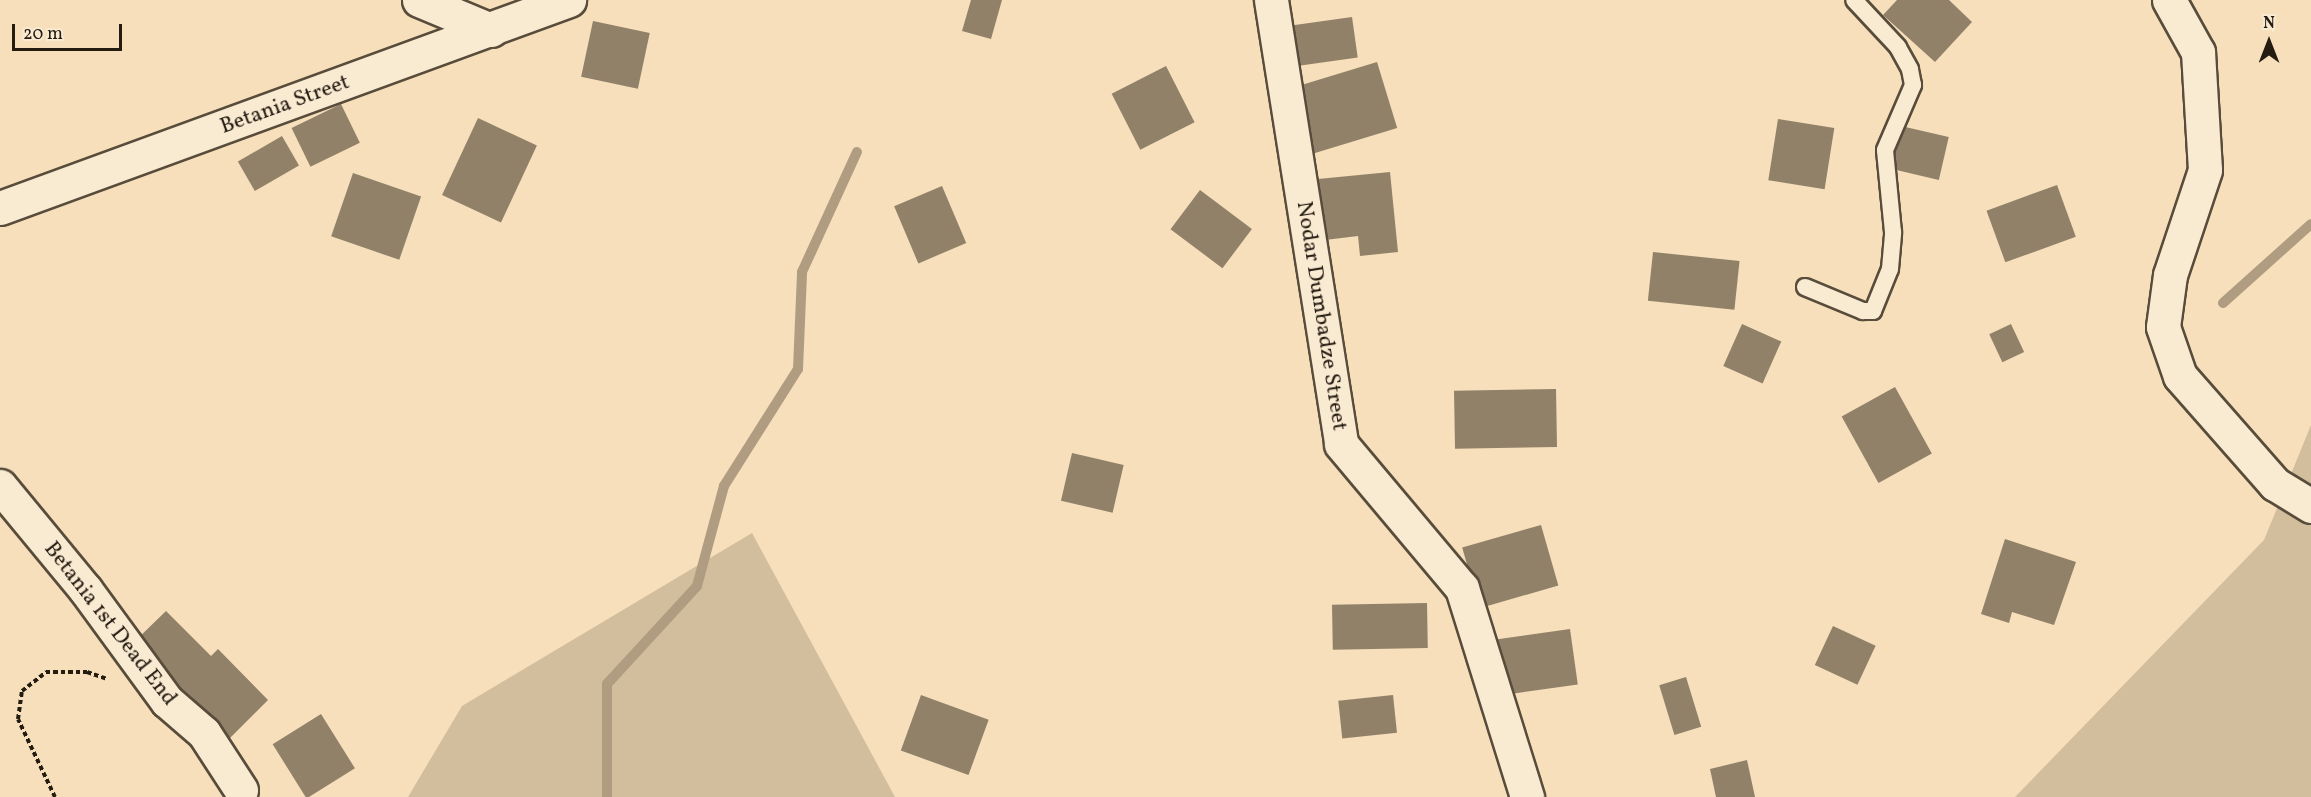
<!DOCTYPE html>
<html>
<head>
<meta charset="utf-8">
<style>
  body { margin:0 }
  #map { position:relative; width:2311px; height:797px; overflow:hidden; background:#f6dfba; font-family:Vollkorn,serif }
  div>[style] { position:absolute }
  .green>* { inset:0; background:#d2be9d }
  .stream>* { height:10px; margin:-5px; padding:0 5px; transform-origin:5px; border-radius:5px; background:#af9c81 }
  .building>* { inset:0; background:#918169; transform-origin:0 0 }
  .path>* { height:4px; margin-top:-2px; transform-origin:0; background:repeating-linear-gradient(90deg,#241b11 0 4.5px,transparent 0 7.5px) }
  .roads { filter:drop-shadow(2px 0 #584c3b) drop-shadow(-2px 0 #584c3b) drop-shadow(0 2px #584c3b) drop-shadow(0 -2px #584c3b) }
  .service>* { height:16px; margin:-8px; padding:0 8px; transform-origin:8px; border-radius:8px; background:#f9ead2 }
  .minor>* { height:33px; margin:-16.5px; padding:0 16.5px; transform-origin:16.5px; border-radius:16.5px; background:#f9ead2 }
  .tertiary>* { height:33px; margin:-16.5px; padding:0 16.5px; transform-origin:16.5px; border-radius:16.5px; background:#f9ead2 }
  span { translate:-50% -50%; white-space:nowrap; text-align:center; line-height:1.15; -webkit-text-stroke:6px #f9ead2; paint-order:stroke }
  .street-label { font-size:22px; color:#241b11 }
  .north { position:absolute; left:2239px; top:12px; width:60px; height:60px; -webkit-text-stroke:4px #f9ead2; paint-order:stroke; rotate:0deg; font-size:16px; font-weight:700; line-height:24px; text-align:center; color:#241b11 }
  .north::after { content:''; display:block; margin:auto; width:21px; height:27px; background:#241b11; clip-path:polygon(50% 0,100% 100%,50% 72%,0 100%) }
  .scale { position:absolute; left:12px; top:24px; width:110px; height:27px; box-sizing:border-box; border:3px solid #241b11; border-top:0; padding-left:8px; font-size:18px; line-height:21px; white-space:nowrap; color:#241b11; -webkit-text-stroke:4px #f9ead2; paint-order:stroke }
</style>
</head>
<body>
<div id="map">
  <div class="green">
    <i style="clip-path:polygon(2311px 425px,2311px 797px,2015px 797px,2264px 540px)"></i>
    <i style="clip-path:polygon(752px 533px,895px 797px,408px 797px,462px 706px)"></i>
  </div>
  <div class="stream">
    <i style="left:2223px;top:303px;width:118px;rotate:-41.9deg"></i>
    <i style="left:607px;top:797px;width:113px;rotate:-90deg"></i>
    <i style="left:607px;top:684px;width:133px;rotate:-47.4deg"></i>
    <i style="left:697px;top:586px;width:104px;rotate:-74.9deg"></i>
    <i style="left:724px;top:486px;width:138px;rotate:-57.7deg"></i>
    <i style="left:798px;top:369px;width:97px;rotate:-87.6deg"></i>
    <i style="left:802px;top:272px;width:132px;rotate:-65.4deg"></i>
  </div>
  <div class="building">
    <i style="clip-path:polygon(971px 0,1002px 0,991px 39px,962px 31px)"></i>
    <i style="clip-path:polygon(1897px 0,1949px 0,1972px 22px,1935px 62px,1883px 15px)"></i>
    <i style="left:1352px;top:17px;width:41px;height:72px;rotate:82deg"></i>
    <i style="left:593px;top:21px;width:58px;height:57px;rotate:12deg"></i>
    <i style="left:1377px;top:62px;width:69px;height:91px;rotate:73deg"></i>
    <i style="left:1166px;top:66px;width:63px;height:61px;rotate:63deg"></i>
    <i style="left:341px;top:104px;width:43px;height:55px;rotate:64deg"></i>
    <i style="left:478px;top:118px;width:65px;height:85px;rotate:25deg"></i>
    <i style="left:1778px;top:119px;width:57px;height:62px;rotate:9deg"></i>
    <i style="left:1901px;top:126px;width:49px;height:44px;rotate:13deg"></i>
    <i style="left:282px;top:136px;width:34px;height:51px;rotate:60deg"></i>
    <i style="clip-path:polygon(1390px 172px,1398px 252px,1360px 256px,1358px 236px,1325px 240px,1318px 179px)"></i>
    <i style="left:353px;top:173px;width:72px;height:67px;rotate:19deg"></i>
    <i style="left:2057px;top:185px;width:55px;height:75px;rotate:70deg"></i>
    <i style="left:942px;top:186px;width:62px;height:52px;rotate:67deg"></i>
    <i style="left:1200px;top:190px;width:65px;height:49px;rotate:37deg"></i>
    <i style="left:1653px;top:252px;width:87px;height:49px;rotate:6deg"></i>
    <i style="left:1742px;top:324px;width:43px;height:46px;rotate:24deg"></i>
    <i style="left:2011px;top:324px;width:31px;height:24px;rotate:65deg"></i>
    <i style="left:1895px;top:387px;width:76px;height:61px;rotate:61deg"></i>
    <i style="left:1556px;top:389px;width:58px;height:102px;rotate:89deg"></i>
    <i style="left:1072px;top:453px;width:53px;height:49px;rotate:13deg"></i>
    <i style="left:1541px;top:525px;width:63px;height:82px;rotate:74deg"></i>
    <i style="clip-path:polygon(2005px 539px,2076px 562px,2054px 625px,2012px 612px,2009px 623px,1981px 614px)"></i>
    <i style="left:1427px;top:603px;width:45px;height:95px;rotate:89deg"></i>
    <i style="clip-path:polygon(166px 611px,211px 656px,218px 649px,268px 700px,227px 741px,131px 645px)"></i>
    <i style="left:1833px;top:626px;width:47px;height:43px;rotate:25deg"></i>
    <i style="left:1570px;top:629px;width:56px;height:75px;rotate:82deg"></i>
    <i style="left:1686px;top:677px;width:52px;height:28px;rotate:73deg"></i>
    <i style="left:921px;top:695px;width:72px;height:59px;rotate:20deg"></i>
    <i style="left:1393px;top:695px;width:38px;height:55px;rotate:84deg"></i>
    <i style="left:321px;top:714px;width:64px;height:57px;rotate:58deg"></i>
    <i style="clip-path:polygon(1747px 760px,1755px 797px,1716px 797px,1710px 769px)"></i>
  </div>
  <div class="path">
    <i style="left:55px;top:797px;width:86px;rotate:-115.4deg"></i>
    <i style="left:18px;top:719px;width:28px;rotate:-82deg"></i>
    <i style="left:22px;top:691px;width:31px;rotate:-38deg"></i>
    <i style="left:46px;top:672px;width:41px"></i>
    <i style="left:87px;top:672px;width:21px;rotate:19deg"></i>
  </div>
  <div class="roads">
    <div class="service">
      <i style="left:1805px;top:287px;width:63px;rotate:22.5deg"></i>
      <i style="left:1863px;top:311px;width:10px"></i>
      <i style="left:1873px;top:311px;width:45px;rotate:-68deg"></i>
      <i style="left:1890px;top:269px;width:37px;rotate:-85deg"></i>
      <i style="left:1893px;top:232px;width:82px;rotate:-95.6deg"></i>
      <i style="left:1885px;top:150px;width:71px;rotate:-66.7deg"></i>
      <i style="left:1913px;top:85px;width:16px;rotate:-101deg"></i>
      <i style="left:1910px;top:69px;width:25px;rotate:-119deg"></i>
      <i style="left:1898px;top:47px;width:64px;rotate:-133.1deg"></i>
    </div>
    <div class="minor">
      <i style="left:419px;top:0;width:78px;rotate:22.6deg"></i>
      <i style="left:1271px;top:0;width:449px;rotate:81deg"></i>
      <i style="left:1341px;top:444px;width:188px;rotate:50deg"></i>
      <i style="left:1462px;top:588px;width:219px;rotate:72.7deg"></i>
      <i style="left:0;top:208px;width:606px;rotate:-20.08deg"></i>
      <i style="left:0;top:486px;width:134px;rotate:50.5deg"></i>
      <i style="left:85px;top:589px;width:139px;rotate:53.8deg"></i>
      <i style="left:167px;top:701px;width:49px;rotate:40.9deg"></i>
      <i style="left:204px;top:733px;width:68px;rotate:57deg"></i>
    </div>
    <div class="tertiary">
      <i style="left:2169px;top:0;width:60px;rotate:60.9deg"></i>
      <i style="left:2198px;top:52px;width:118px;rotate:86.6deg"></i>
      <i style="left:2205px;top:170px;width:111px;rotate:108.4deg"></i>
      <i style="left:2170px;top:275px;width:52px;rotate:97.7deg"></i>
      <i style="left:2163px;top:327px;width:52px;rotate:70.9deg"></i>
      <i style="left:2180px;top:376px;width:144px;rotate:48.7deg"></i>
      <i style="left:2275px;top:484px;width:42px;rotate:31.4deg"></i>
    </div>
  </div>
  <div class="street-label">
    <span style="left:285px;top:105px;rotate:-20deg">Betania Street</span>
    <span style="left:1321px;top:316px;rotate:81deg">Nodar Dumbadze Street</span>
    <span style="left:110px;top:624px;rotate:52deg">Betania 1st Dead End</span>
  </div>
  <div class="north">N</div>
  <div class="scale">20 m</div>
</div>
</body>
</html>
